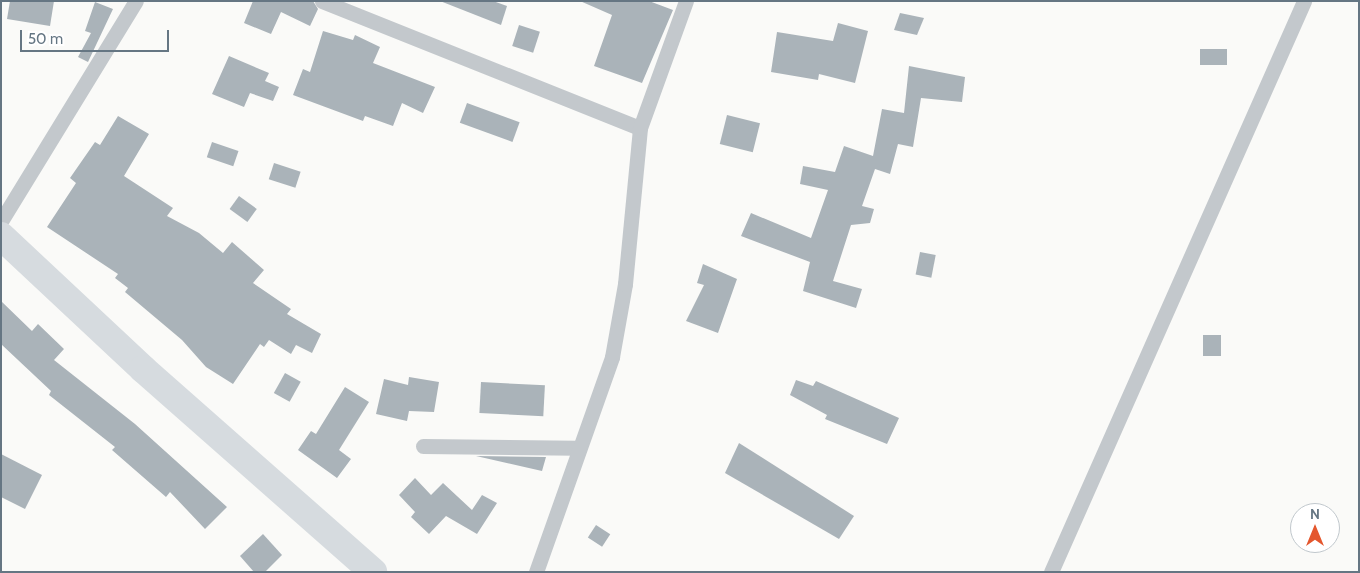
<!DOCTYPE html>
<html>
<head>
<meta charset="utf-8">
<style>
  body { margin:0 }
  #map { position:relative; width:1360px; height:573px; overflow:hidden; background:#fafaf8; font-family:Cabin,sans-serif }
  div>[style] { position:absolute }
  .building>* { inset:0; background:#aab3b9; transform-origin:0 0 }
  .street>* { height:15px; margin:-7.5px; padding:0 7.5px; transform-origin:7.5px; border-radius:7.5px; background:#c3c8cc }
  .highway>* { height:28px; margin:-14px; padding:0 14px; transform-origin:14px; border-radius:14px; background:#d6dbdf }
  span { translate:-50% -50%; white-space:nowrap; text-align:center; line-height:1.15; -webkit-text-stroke:5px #fff; paint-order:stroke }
  .frame { position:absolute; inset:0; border:2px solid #657683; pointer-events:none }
  .north { position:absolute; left:1290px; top:503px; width:50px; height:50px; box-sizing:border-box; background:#fff; border:1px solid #c1c8cd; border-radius:50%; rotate:0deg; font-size:14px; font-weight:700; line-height:20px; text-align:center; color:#657683 }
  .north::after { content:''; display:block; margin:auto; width:18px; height:22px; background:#e4572e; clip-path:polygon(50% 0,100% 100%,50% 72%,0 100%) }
  .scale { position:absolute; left:20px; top:30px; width:149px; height:22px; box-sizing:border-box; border:2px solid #657683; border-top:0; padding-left:6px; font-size:15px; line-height:18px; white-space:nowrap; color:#657683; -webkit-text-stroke:4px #fff; paint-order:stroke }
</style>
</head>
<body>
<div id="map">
  <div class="building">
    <i style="clip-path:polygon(10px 1px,54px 1px,50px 26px,7px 19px)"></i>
    <i style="clip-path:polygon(253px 1px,313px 1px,318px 9px,310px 26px,281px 12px,271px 34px,244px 23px)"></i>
    <i style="clip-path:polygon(440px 1px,493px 1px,507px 6px,501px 25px)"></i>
    <i style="clip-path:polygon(580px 1px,649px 1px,673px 10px,642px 83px,594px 66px,612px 15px)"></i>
    <i style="clip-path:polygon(95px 2px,113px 9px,88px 62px,78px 57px,91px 33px,85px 31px)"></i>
    <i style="clip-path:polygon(900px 13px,924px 18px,917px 35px,894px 30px)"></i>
    <i style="clip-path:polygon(838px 23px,868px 31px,855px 83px,819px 74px,818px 80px,771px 72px,777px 32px,833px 41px)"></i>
    <i style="left:519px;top:25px;width:22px;height:22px;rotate:18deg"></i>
    <i style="clip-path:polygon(323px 31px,353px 40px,355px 35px,380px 47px,373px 63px,435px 87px,423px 113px,402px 103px,393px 126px,365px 116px,363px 121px,293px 95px,303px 69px,310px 72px)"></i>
    <i style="left:1227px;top:49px;width:16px;height:27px;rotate:90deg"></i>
    <i style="clip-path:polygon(229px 56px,269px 73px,265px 81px,279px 87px,273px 101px,250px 93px,244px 107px,212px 94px)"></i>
    <i style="clip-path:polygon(909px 66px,965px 77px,962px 102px,921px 98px,913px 147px,898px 144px,890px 174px,875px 169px,862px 206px,874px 209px,870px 223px,851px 225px,833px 281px,862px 289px,856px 308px,803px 291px,810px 262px,741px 236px,751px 213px,811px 238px,828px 190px,800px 184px,803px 166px,835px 172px,844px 146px,873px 156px,882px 109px,904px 113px)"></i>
    <i style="left:467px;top:103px;width:56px;height:21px;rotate:20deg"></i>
    <i style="left:727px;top:115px;width:34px;height:30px;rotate:14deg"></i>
    <i style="clip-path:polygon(118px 116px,149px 134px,124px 176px,173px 208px,167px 216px,199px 233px,223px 253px,232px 242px,264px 270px,253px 283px,291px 309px,287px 314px,321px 334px,312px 353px,296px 345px,291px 354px,269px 340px,264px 347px,260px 344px,233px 384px,206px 367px,182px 340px,125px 292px,128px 288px,115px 278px,118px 274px,47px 227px,76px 183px,70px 178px,95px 142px,100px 145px)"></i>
    <i style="left:212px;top:142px;width:28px;height:16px;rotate:19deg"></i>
    <i style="left:274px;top:163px;width:28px;height:17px;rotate:18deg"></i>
    <i style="left:239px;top:196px;width:22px;height:16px;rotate:36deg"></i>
    <i style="left:920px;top:252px;width:16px;height:23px;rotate:11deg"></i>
    <i style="clip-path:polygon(703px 264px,737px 279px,718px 333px,686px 321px,704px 285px,697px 283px)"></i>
    <i style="clip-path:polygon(1px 301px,32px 331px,38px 324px,64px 349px,54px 360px,135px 424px,227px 507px,205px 529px,170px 492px,166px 497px,112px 450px,115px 447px,49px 395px,51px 391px,1px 344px)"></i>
    <i style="left:1203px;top:335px;width:18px;height:21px"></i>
    <i style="left:285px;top:373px;width:18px;height:23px;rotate:29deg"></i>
    <i style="clip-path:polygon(409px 377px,439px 382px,434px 412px,409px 411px,407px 421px,376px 414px,384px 379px,408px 385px)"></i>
    <i style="clip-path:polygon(796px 380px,813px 386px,816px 381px,899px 418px,887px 444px,825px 419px,827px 415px,790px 395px)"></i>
    <i style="left:481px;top:382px;width:64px;height:31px;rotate:3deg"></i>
    <i style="clip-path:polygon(345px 387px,369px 402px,339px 450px,351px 459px,337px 478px,298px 450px,311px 431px,316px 434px)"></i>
    <i style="clip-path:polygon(739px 443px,854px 516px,839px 539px,725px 473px)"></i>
    <i style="clip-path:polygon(1px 454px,42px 475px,25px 509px,1px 497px)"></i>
    <i style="clip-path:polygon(476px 456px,546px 457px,542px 471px)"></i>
    <i style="clip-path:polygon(415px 478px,431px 495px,443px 483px,472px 510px,482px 495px,497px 503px,477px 534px,446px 516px,429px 534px,411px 517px,415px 512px,399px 495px)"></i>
    <i style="left:596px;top:525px;width:17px;height:15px;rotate:33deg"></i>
    <i style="clip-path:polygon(263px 534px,282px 555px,265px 572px,254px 572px,240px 556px)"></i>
  </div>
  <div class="street">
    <i style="left:322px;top:1px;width:342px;rotate:21.8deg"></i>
    <i style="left:1px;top:221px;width:258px;rotate:-58.5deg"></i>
    <i style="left:423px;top:446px;width:153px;rotate:0.7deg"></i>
    <i style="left:536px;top:572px;width:228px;rotate:-70.5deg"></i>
    <i style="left:612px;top:357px;width:74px;rotate:-79.9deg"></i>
    <i style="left:625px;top:284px;width:157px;rotate:-84.5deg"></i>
    <i style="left:640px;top:128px;width:135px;rotate:-70.1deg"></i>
    <i style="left:1051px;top:572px;width:625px;rotate:-66.1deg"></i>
  </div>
  <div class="highway">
    <i style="left:1px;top:236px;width:195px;rotate:43.1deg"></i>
    <i style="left:143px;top:369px;width:307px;rotate:41.4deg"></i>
  </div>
  <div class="frame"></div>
  <div class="north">N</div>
  <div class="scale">50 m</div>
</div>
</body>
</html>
